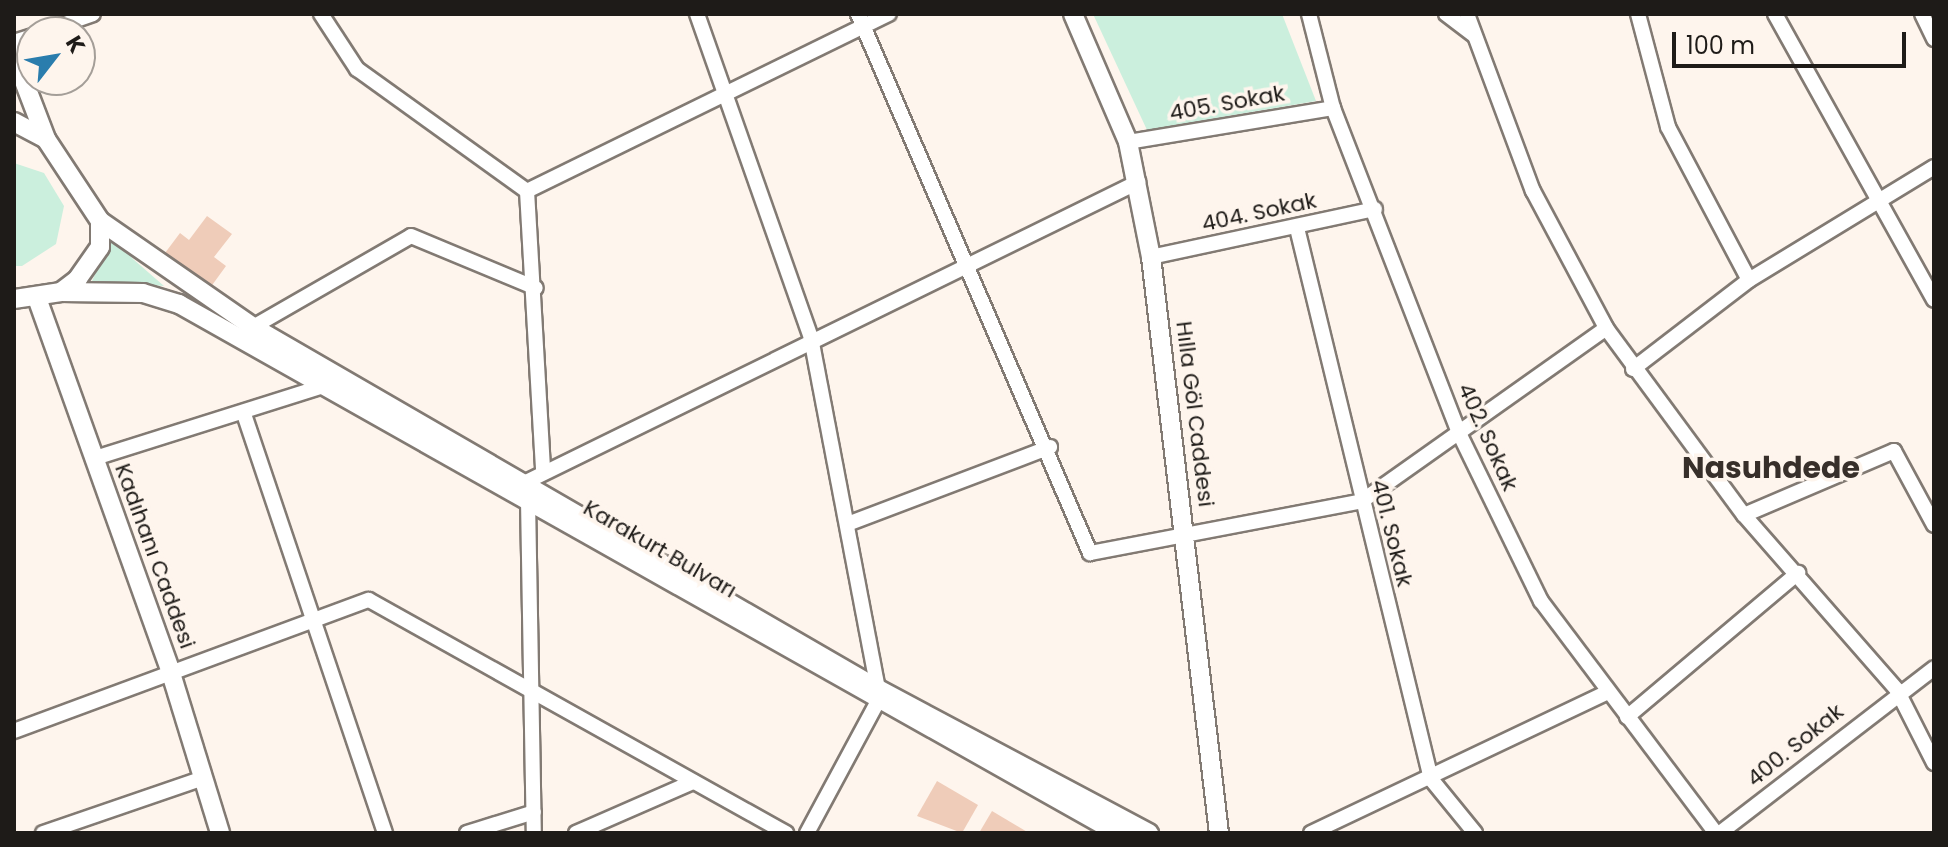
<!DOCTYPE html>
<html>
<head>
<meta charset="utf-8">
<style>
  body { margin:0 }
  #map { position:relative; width:1948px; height:847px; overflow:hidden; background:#fef5ed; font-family:Poppins,sans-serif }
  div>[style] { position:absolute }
  .green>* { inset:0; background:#cbefdd }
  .building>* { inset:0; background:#efccb9 }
  .roads { filter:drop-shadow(2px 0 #827a73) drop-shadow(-2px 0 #827a73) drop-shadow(0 2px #827a73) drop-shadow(0 -2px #827a73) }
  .street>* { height:14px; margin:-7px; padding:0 7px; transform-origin:7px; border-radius:7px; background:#fff }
  .secondary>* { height:18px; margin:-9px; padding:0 9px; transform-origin:9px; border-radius:9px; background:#fff }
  span { translate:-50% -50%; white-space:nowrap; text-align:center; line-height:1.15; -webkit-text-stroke:7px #fef5ed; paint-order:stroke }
  .street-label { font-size:22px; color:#1e1b18 }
  .district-label { font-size:30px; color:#372f2a; font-weight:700 }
  .frame { position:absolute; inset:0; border:16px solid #1e1b18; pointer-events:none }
  .north { position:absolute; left:16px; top:16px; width:80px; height:80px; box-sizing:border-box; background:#fef5ed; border:2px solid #a49e98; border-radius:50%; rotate:59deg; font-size:22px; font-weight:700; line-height:32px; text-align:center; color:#1e1b18 }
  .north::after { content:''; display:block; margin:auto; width:28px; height:36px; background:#2a7dad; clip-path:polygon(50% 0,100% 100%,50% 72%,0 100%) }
  .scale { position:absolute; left:1672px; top:32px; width:234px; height:36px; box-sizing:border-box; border:4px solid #1e1b18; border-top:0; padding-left:10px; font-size:24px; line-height:28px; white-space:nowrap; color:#1e1b18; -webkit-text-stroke:6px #fef5ed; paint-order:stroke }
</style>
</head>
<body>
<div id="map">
  <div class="green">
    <i style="clip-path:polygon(1093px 14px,1282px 14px,1316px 101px,1147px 130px)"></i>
    <i style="clip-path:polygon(14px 163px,44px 173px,64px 206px,56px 244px,22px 266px,14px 266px)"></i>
    <i style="clip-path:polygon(113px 234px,133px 259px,164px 286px,92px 281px)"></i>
  </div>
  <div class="building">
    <i style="clip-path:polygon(207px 216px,232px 234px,214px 257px,226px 266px,210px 288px,165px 253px,180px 233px,189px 240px)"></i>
    <i style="clip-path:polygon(937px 781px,978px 805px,962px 833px,917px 816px)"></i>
    <i style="clip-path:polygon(992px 811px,1029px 833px,979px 833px)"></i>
  </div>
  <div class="roads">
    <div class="street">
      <i style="left:321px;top:14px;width:66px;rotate:56.8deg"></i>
      <i style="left:357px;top:69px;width:209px;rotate:35.7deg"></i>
      <i style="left:527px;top:191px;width:278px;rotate:86.7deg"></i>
      <i style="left:697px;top:14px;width:343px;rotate:70.6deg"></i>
      <i style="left:811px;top:338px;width:357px;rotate:79.2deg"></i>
      <i style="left:858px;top:14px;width:587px;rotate:66.71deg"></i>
      <i style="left:1090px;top:553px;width:277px;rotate:-10.8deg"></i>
      <i style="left:1362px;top:501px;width:299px;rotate:-35.3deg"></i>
      <i style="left:1309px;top:14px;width:97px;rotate:75.7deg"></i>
      <i style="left:1333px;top:108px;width:351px;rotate:68.8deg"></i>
      <i style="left:1460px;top:435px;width:185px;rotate:64deg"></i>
      <i style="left:1541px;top:601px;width:291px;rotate:53deg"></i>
      <i style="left:1446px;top:14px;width:35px;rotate:37deg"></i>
      <i style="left:1467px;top:14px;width:189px;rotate:69.6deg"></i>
      <i style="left:1533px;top:191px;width:155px;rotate:61.9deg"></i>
      <i style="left:1606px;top:328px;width:232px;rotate:53.6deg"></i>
      <i style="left:1744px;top:515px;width:232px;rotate:48.8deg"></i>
      <i style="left:1897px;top:690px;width:82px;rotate:63.1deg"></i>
      <i style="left:1638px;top:14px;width:117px;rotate:75.1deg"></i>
      <i style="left:1668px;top:127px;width:173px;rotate:62.1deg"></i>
      <i style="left:1775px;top:14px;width:327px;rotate:60.9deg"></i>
      <i style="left:1922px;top:14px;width:28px;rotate:64deg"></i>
      <i style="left:42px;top:32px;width:54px;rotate:-19.4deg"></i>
      <i style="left:14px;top:42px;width:19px;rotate:-18deg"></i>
      <i style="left:1128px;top:142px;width:208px;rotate:-9.4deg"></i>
      <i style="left:527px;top:191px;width:403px;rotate:-26.1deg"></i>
      <i style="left:1297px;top:228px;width:567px;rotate:76.33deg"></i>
      <i style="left:1431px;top:779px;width:70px;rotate:50.8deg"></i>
      <i style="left:1151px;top:257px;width:229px;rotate:-12.1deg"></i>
      <i style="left:253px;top:327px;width:182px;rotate:-29.9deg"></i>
      <i style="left:411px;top:236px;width:135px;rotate:22.6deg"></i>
      <i style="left:1633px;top:369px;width:146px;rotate:-37.5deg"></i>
      <i style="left:1749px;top:280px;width:217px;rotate:-31.4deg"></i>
      <i style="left:244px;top:414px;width:442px;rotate:71.4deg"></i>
      <i style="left:95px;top:458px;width:243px;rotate:-17.5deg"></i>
      <i style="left:526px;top:482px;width:682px;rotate:-26.11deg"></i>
      <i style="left:528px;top:500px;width:333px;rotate:89deg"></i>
      <i style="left:1744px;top:515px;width:163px;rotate:-23.1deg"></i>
      <i style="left:1894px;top:451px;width:84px;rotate:61.6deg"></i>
      <i style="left:850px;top:523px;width:214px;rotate:-20.8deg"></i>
      <i style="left:1627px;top:717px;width:224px;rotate:-40.1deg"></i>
      <i style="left:14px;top:731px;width:378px;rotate:-20.3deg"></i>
      <i style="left:369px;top:600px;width:478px;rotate:29.2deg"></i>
      <i style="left:43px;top:833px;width:170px;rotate:-18.9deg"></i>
      <i style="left:467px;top:833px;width:70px;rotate:-17.4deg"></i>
      <i style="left:576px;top:833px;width:128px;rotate:-23.6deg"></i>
      <i style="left:807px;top:833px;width:148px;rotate:-61.7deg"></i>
      <i style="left:1311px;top:833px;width:329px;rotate:-25.4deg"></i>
      <i style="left:1720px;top:833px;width:270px;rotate:-37.6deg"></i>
    </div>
    <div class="secondary">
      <i style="left:1073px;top:14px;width:139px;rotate:66.7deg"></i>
      <i style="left:1128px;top:142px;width:117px;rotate:78.7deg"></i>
      <i style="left:1151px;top:257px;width:580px;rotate:83.27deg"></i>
      <i style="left:14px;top:55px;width:90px;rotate:69.1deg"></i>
      <i style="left:14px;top:122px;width:36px;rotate:28deg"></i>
      <i style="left:46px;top:139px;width:98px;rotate:56.6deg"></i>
      <i style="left:100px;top:221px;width:26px;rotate:90deg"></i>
      <i style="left:100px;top:247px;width:39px;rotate:125deg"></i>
      <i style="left:78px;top:279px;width:21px;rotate:143deg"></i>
      <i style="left:61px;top:292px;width:48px;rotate:171.5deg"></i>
      <i style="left:100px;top:221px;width:186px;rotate:34.7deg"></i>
      <i style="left:253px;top:327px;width:722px;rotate:30.08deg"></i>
      <i style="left:878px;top:689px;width:307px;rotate:28deg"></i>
      <i style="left:61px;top:292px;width:82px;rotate:0.7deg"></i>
      <i style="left:143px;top:293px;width:38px;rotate:17deg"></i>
      <i style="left:179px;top:304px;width:1078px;rotate:29.4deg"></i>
      <i style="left:37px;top:298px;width:395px;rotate:70.3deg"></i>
      <i style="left:170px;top:670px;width:170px;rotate:72.9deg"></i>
    </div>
  </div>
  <div class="street-label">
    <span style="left:1227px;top:103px;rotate:-10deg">405. Sokak</span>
    <span style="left:1259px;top:212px;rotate:-12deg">404. Sokak</span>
    <span style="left:1195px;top:414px;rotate:83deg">Hılla Göl Caddesi</span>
    <span style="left:1488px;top:437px;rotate:66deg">402. Sokak</span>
    <span style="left:1392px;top:533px;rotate:76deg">401. Sokak</span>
    <span style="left:660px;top:549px;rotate:30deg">Karakurt Bulvarı</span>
    <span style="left:155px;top:556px;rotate:70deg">Kadıhanı Caddesi</span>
    <span style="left:1795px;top:745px;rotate:-39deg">400. Sokak</span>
  </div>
  <div class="district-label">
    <span style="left:1771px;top:468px">Nasuhdede</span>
  </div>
  <div class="frame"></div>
  <div class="north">K</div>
  <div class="scale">100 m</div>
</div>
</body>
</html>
